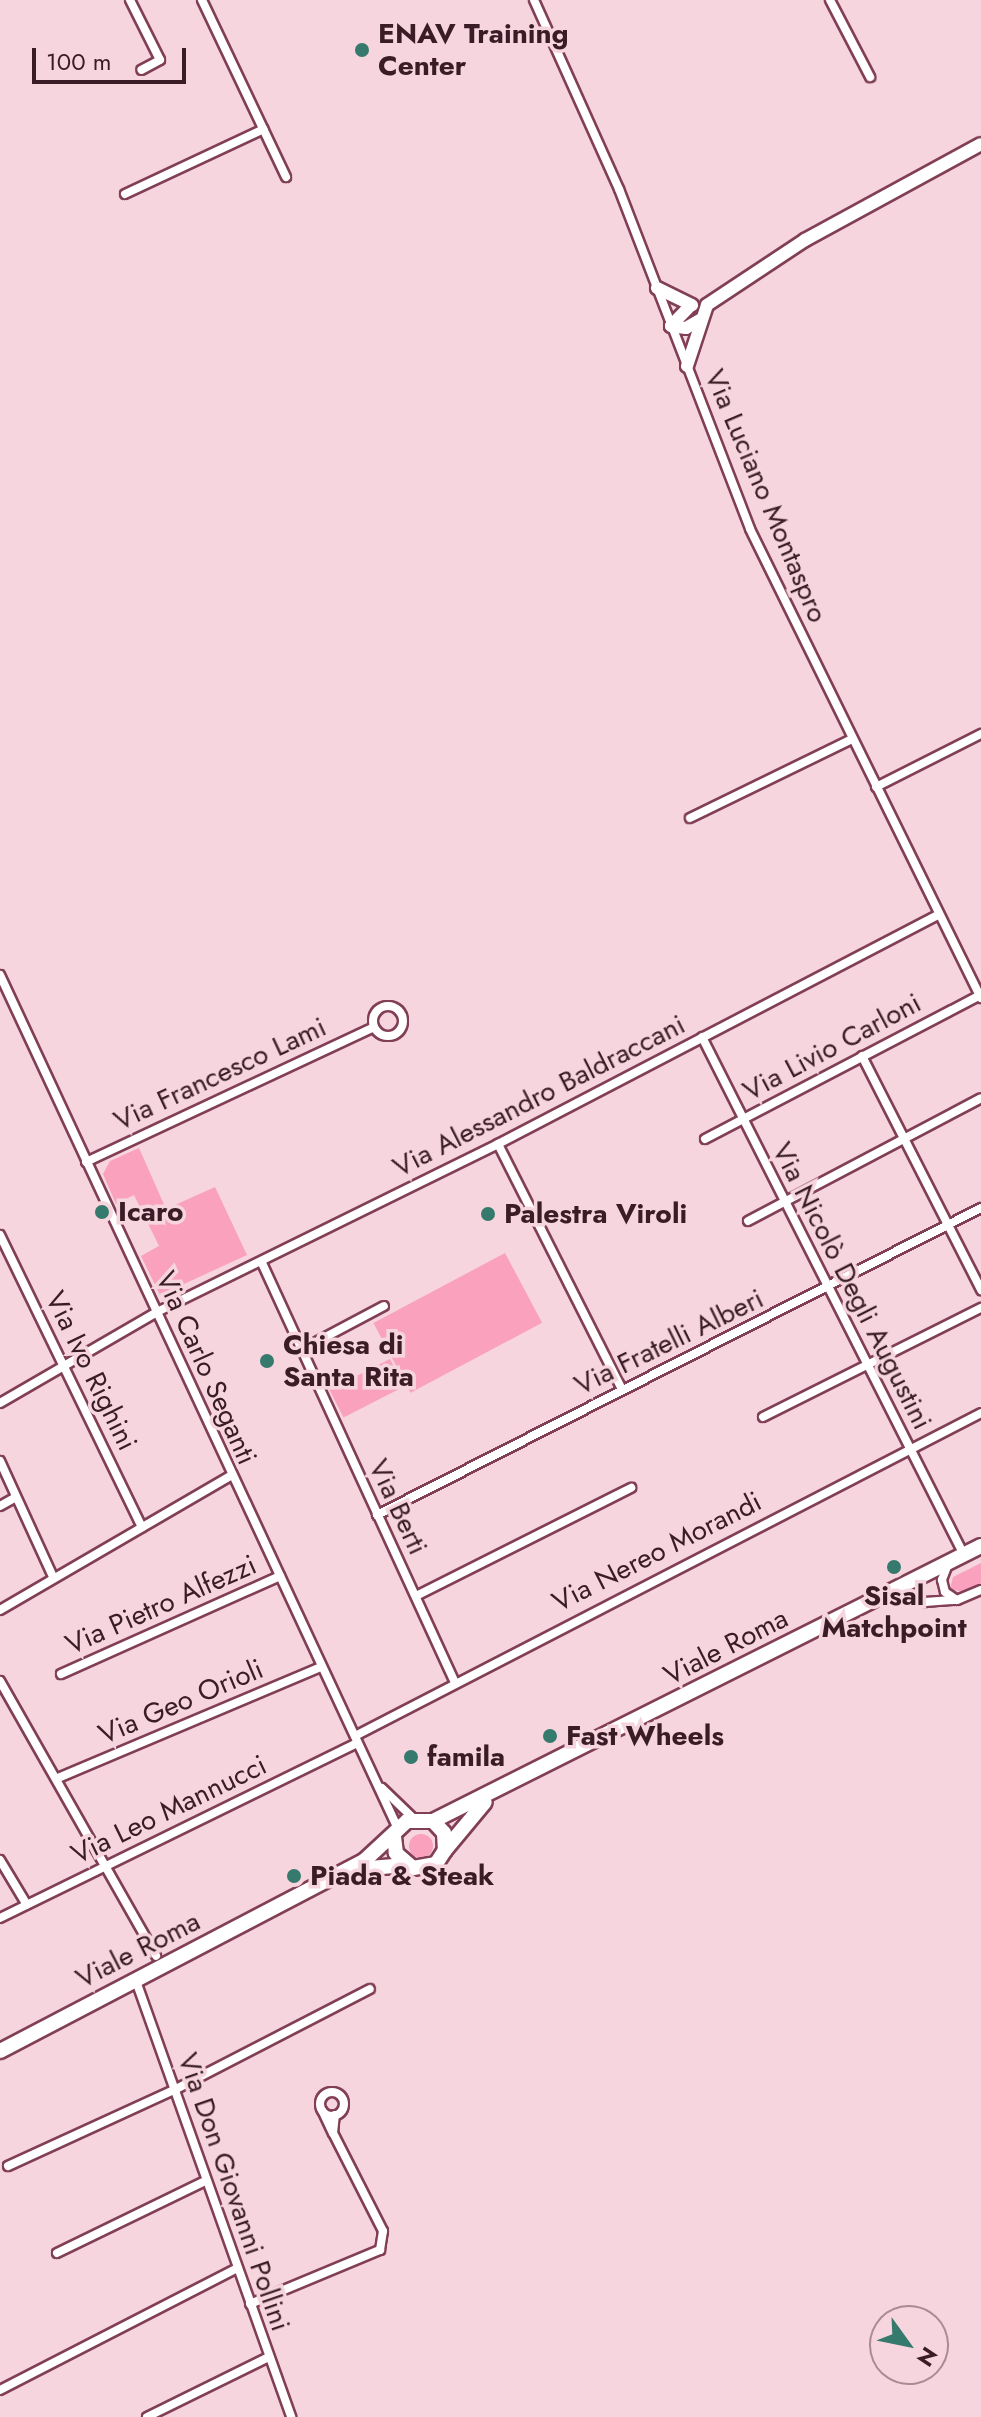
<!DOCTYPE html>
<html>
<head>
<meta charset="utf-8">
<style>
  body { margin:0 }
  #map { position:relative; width:981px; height:2417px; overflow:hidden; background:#f6d5de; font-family:Jost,sans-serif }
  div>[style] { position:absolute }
  .green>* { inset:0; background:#f9a1bd; transform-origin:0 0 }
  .round { border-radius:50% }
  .roads { filter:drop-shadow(2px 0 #813f56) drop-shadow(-2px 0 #813f56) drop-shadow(0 2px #813f56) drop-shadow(0 -2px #813f56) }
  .street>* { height:8px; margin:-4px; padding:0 4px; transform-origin:4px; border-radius:4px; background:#fff }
  .street>.ring { margin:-4px; padding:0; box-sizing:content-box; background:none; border:8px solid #fff; border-radius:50% }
  .secondary>* { height:12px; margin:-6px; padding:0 6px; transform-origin:6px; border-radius:6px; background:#fff }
  .primary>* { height:14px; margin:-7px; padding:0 7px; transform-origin:7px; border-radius:7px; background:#fff }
  .dots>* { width:22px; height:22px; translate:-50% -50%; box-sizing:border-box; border:4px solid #f6d5de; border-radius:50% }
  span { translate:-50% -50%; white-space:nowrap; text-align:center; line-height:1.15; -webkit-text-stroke:7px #f6d5de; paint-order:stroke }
  .poi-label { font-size:28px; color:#391c25; font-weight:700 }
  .left { translate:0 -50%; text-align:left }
  .street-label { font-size:28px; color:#391c25 }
  .north { position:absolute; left:869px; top:2305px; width:80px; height:80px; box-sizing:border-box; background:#f6d5de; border:2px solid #aa8b94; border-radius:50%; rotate:123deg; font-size:22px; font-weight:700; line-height:32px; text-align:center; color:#391c25 }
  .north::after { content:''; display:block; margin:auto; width:28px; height:36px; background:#36796d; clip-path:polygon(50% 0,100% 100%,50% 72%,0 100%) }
  .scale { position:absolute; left:32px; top:48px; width:154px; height:36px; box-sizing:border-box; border:4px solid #391c25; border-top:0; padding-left:10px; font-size:24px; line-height:28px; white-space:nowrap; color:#391c25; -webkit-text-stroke:6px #f6d5de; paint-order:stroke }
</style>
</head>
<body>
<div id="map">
  <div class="green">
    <i style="clip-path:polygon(139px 1148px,166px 1209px,215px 1187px,247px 1255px,160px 1295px,141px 1256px,159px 1246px,134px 1195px,116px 1204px,103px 1174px,110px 1161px)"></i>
    <i style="left:505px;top:1253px;width:79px;height:149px;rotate:62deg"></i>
    <i style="left:390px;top:1359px;width:31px;height:68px;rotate:63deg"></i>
    <i style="clip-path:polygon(981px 1563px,981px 1583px,963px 1592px,950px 1589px,953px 1577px)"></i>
    <i class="round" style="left:409px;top:1834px;width:24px;height:24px"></i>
  </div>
  <div class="roads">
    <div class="street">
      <i style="left:130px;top:0;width:67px;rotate:63.4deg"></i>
      <i style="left:160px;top:60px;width:21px;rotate:152deg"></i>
      <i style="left:202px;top:0;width:196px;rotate:64.6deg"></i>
      <i style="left:534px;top:0;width:207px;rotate:65.8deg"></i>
      <i style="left:619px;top:189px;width:364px;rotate:68.9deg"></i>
      <i style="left:750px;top:529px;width:523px;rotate:63.78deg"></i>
      <i style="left:830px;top:0;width:87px;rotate:62.5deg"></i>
      <i style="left:125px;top:194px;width:153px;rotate:-25.1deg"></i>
      <i style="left:876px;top:787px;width:118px;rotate:-26.8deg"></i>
      <i style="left:690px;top:818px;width:180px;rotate:-26deg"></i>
      <i style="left:0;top:975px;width:942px;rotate:65.01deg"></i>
      <i class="ring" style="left:373px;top:1006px;width:22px;height:22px"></i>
      <i style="left:702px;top:1037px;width:580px;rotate:63.17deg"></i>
      <i style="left:862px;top:1056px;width:263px;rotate:63deg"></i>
      <i style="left:705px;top:1139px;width:310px;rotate:-27.6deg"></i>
      <i style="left:498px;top:1144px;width:275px;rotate:63.2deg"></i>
      <i style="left:86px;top:1162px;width:318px;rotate:-25.1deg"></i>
      <i style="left:748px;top:1221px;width:263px;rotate:-27.8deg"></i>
      <i style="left:0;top:1235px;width:325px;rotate:64.1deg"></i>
      <i style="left:262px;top:1263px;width:461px;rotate:65.3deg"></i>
      <i style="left:299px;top:1351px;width:96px;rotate:-27.9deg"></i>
      <i style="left:0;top:1403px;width:181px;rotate:-30.1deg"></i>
      <i style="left:157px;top:1312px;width:380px;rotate:-26.2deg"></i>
      <i style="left:498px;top:1144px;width:497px;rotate:-27.5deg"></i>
      <i style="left:763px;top:1417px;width:244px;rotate:-26.6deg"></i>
      <i style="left:0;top:1461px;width:128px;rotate:65.4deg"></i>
      <i style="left:0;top:1506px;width:18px;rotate:-29deg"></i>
      <i style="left:377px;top:1515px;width:678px;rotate:-26.94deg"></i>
      <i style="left:948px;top:1564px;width:17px;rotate:111deg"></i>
      <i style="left:942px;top:1580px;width:12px;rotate:76deg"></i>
      <i style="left:945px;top:1592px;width:12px;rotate:35deg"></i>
      <i style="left:898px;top:1589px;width:30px;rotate:26deg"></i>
      <i style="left:925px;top:1602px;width:32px;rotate:-4deg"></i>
      <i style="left:957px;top:1600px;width:26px;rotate:-23deg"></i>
      <i style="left:416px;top:1596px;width:241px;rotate:-26.7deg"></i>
      <i style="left:0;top:1610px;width:266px;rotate:-30.2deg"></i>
      <i style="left:61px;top:1674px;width:240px;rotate:-24.1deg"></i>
      <i style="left:0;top:1681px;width:316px;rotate:60.4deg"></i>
      <i style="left:355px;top:1736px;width:704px;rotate:-27.29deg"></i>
      <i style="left:58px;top:1778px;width:285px;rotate:-22.9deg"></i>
      <i style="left:382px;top:1788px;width:43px;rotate:44.1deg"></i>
      <i style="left:0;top:1860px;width:52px;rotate:59deg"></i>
      <i style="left:0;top:1918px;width:398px;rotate:-26.1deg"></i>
      <i style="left:136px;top:1981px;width:463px;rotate:70.4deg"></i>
      <i class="ring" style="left:320px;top:2092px;width:16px;height:16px"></i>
      <i style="left:323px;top:2112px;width:23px;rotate:65deg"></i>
      <i style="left:333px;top:2133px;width:18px;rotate:-84deg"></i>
      <i style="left:8px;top:2166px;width:185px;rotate:-24.6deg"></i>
      <i style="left:176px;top:2089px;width:218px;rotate:-27.3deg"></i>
      <i style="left:57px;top:2253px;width:165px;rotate:-25.9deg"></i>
      <i style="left:250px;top:2304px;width:141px;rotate:-22.6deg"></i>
      <i style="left:380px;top:2250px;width:19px;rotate:-81deg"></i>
      <i style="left:383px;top:2231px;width:110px;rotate:-117deg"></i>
      <i style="left:0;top:2390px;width:267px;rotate:-27.2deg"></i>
      <i style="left:147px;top:2417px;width:136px;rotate:-26.2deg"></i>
    </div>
    <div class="secondary">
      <i style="left:657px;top:288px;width:39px;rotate:26deg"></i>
      <i style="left:691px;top:305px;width:29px;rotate:134deg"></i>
      <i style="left:671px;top:326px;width:15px;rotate:8deg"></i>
      <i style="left:686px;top:328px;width:16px;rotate:-30deg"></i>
      <i style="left:687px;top:366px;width:64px;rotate:-71.8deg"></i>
      <i style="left:707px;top:305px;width:118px;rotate:-33.6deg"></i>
      <i style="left:805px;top:240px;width:200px;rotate:-28.6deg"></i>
    </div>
    <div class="primary">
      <i style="left:433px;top:1821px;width:613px;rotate:-26.65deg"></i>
      <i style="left:445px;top:1850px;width:62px;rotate:-50.2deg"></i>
      <i style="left:358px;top:1869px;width:48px;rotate:-4.8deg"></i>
      <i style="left:0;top:2051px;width:411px;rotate:-27.6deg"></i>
      <i style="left:364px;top:1861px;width:59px;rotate:-42.9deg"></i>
      <i style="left:407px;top:1821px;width:26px"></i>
      <i style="left:433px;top:1821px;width:16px;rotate:47deg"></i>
      <i style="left:444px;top:1833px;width:17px;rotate:87deg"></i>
      <i style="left:445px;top:1850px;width:17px;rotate:123deg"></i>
      <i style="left:436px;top:1864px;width:23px;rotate:170deg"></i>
      <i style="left:413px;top:1868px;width:23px;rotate:-139deg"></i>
      <i style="left:396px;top:1853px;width:16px;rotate:-97deg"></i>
    </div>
  </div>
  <div class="dots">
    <i style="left:362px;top:50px;background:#36796d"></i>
    <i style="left:102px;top:1212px;background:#36796d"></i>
    <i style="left:488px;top:1214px;background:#36796d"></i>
    <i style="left:267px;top:1361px;background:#36796d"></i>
    <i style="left:894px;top:1567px;background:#36796d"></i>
    <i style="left:550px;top:1736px;background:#36796d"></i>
    <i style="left:411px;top:1757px;background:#36796d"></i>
    <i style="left:294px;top:1876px;background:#36796d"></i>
  </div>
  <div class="poi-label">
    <span class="left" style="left:378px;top:50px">ENAV Training<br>Center</span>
    <span class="left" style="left:118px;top:1212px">Icaro</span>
    <span class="left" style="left:504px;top:1214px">Palestra Viroli</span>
    <span class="left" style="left:283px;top:1361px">Chiesa di<br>Santa Rita</span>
    <span style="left:894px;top:1612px">Sisal<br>Matchpoint</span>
    <span class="left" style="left:566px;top:1736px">Fast Wheels</span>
    <span class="left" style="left:427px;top:1757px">famila</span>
    <span class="left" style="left:310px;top:1876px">Piada &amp; Steak</span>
  </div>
  <div class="street-label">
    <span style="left:766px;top:496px;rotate:67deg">Via Luciano Montaspro</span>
    <span style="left:832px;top:1047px;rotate:-28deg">Via Livio Carloni</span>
    <span style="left:220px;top:1074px;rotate:-25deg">Via Francesco Lami</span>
    <span style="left:539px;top:1096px;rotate:-27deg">Via Alessandro Baldraccani</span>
    <span style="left:852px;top:1286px;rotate:63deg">Via Nicolò Degli Augustini</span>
    <span style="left:669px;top:1342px;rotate:-26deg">Via Fratelli Alberi</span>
    <span style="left:206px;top:1368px;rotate:66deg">Via Carlo Seganti</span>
    <span style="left:91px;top:1371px;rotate:64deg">Via Ivo Righini</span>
    <span style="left:398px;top:1507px;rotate:65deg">Via Berti</span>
    <span style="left:657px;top:1552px;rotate:-27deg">Via Nereo Morandi</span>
    <span style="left:161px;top:1605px;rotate:-24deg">Via Pietro Alfezzi</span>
    <span style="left:726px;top:1647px;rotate:-27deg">Viale Roma</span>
    <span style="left:181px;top:1702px;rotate:-23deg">Via Geo Orioli</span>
    <span style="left:169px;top:1810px;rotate:-26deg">Via Leo Mannucci</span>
    <span style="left:138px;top:1950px;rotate:-27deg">Viale Roma</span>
    <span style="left:234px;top:2192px;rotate:71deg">Via Don Giovanni Pollini</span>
  </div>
  <div class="north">N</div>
  <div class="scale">100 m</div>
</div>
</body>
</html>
